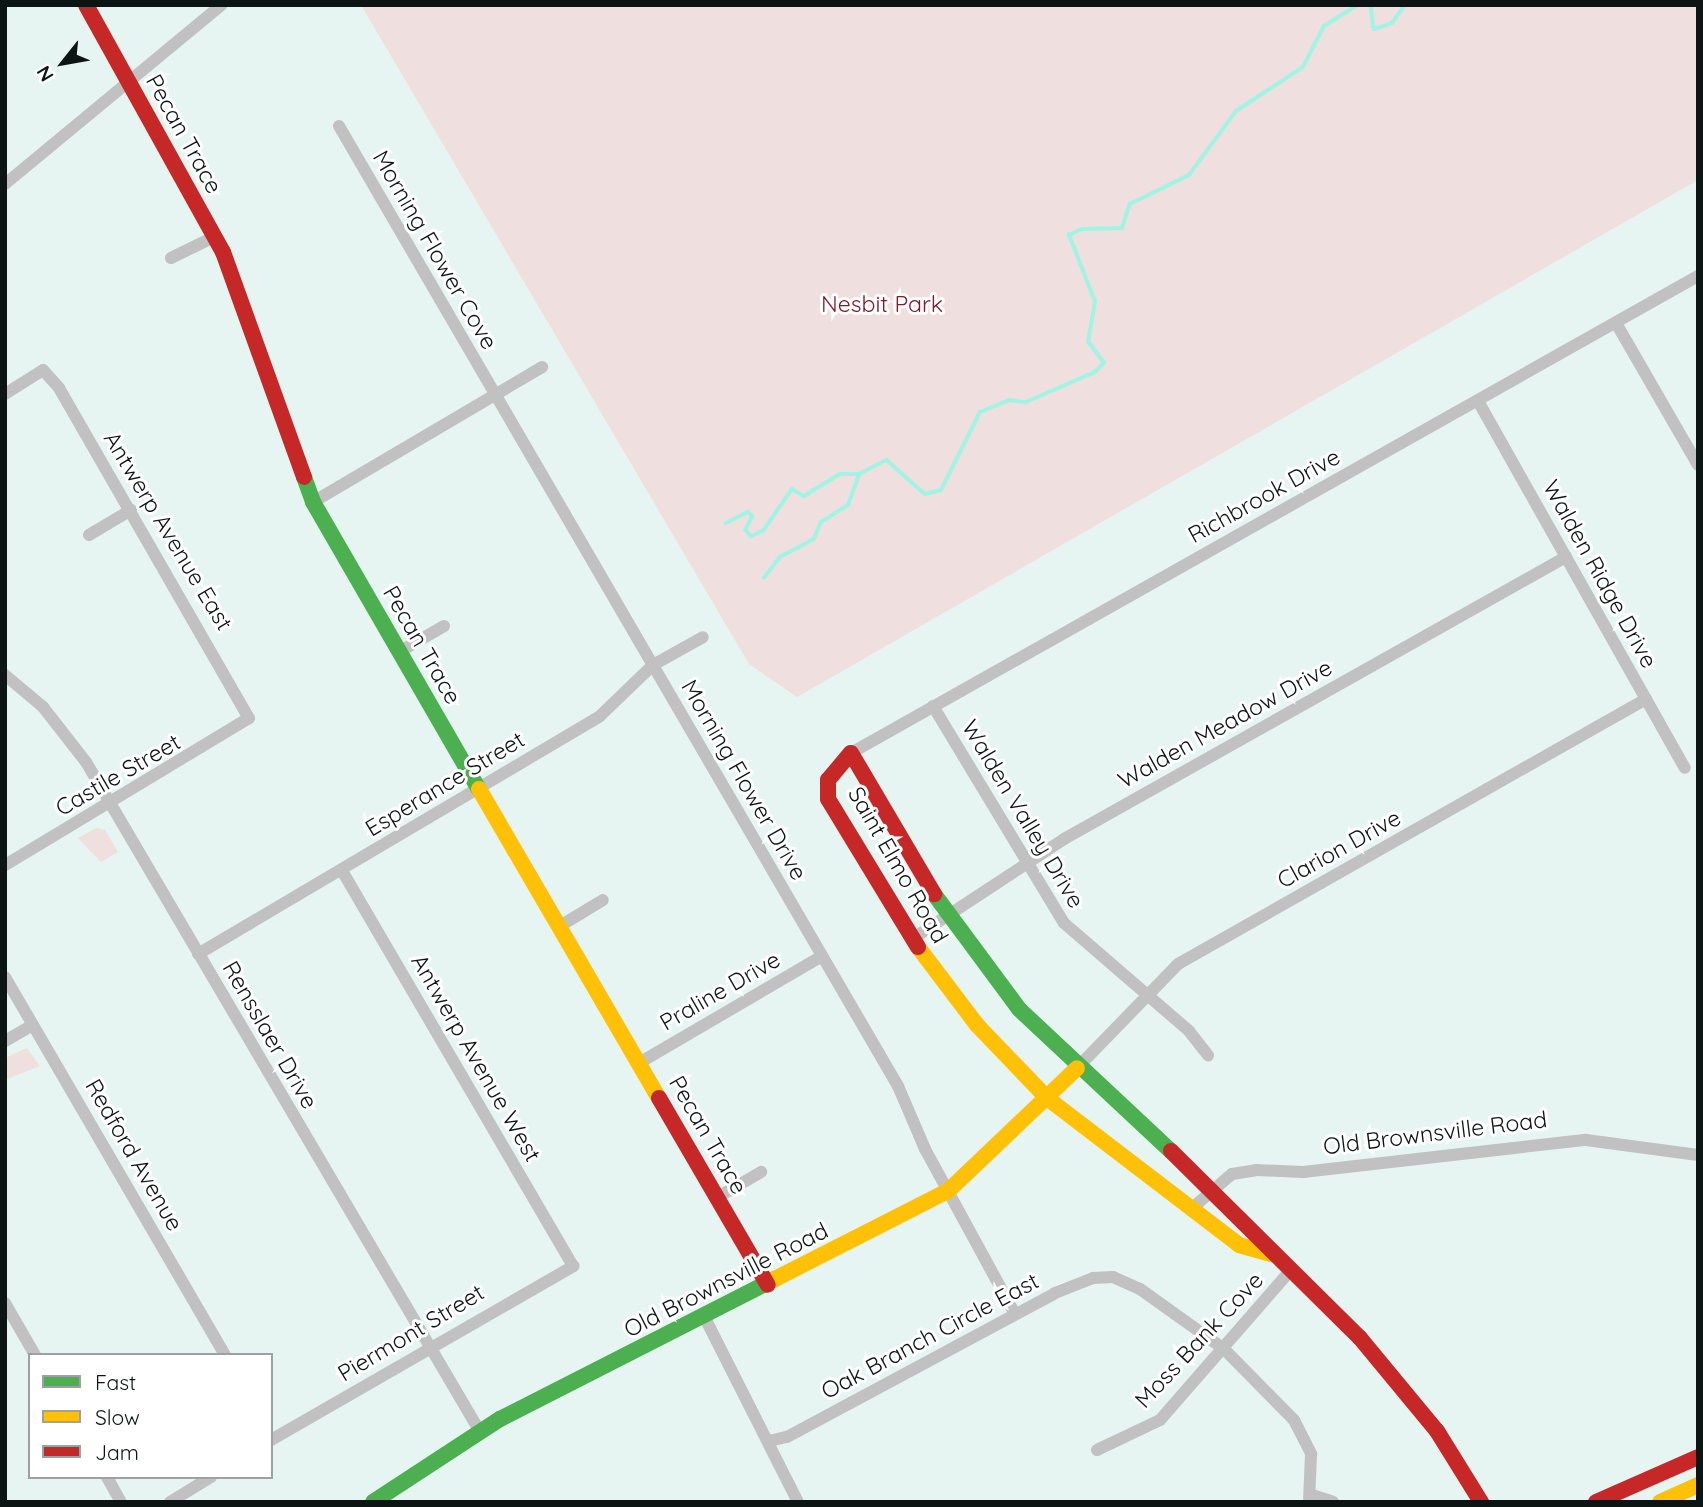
<!DOCTYPE html>
<html>
<head>
<meta charset="utf-8">
<style>
  body { margin:0 }
  #map { position:relative; width:1703px; height:1507px; overflow:hidden; background:#e6f5f2; font-family:Quicksand,sans-serif }
  div>[style] { position:absolute }
  .green>* { inset:0; background:#efdfde }
  .stream>* { height:3.5px; margin:-1.75px; padding:0 1.75px; transform-origin:1.75px; border-radius:1.75px; background:#a0f4e4 }
  .street>* { height:12px; margin:-6px; padding:0 6px; transform-origin:6px; border-radius:6px; background:#c1c1c1 }
  .fast>* { height:16px; margin:-8px; padding:0 8px; transform-origin:8px; border-radius:8px; background:#4caf50 }
  .slow>* { height:16px; margin:-8px; padding:0 8px; transform-origin:8px; border-radius:8px; background:#ffc107 }
  .jam>* { height:16px; margin:-8px; padding:0 8px; transform-origin:8px; border-radius:8px; background:#c62828 }
  span { translate:-50% -50%; white-space:nowrap; text-align:center; line-height:1.15; -webkit-text-stroke:6px #fff; paint-order:stroke }
  .street-label { font-size:23px; color:#0c1513 }
  .park-label { font-size:23px; color:#81182c }
  .frame { position:absolute; inset:0; border:7px solid #0c1513; pointer-events:none }
  .legend { position:absolute; left:28px; top:1353px; width:245px; height:126px; box-sizing:border-box; background:#fff; border:2px solid #9ea1a1; margin:0; padding:9px 12px; list-style:none; font-size:21px; color:#0c1513 }
  .legend li { display:flex; align-items:center; gap:14px; height:35px }
  .legend b { width:35px; border:2px solid #9ea1a1 }
  .north { position:absolute; left:28px; top:28px; width:70px; height:70px; -webkit-text-stroke:5px #fff; paint-order:stroke; rotate:239deg; font-size:19px; font-weight:700; line-height:28px; text-align:center; color:#0c1513 }
  .north::after { content:''; display:block; margin:auto; width:24px; height:32px; background:#0c1513; clip-path:polygon(50% 0,100% 100%,50% 72%,0 100%) }
</style>
</head>
<body>
<div id="map">
  <div class="green">
    <i style="clip-path:polygon(361px 5px,1698px 5px,1698px 180px,797px 697px,749px 664px)"></i>
    <i style="clip-path:polygon(96px 828px,105px 830px,118px 852px,101px 862px,78px 838px)"></i>
    <i style="clip-path:polygon(27px 1048px,40px 1066px,5px 1080px,5px 1058px)"></i>
  </div>
  <div class="stream">
    <i style="left:1371px;top:5px;width:24px;rotate:83deg"></i>
    <i style="left:1374px;top:29px;width:19px;rotate:-18deg"></i>
    <i style="left:1392px;top:23px;width:22px;rotate:-54deg"></i>
    <i style="left:726px;top:523px;width:25px;rotate:-27deg"></i>
    <i style="left:748px;top:512px;width:6px;rotate:39deg"></i>
    <i style="left:753px;top:516px;width:16px;rotate:117deg"></i>
    <i style="left:746px;top:530px;width:8px;rotate:50deg"></i>
    <i style="left:751px;top:536px;width:13px;rotate:-23deg"></i>
    <i style="left:763px;top:531px;width:51px;rotate:-55.4deg"></i>
    <i style="left:792px;top:489px;width:14px;rotate:30deg"></i>
    <i style="left:804px;top:496px;width:42px;rotate:-31.4deg"></i>
    <i style="left:840px;top:474px;width:19px"></i>
    <i style="left:764px;top:578px;width:26px;rotate:-53deg"></i>
    <i style="left:780px;top:557px;width:38px;rotate:-28deg"></i>
    <i style="left:814px;top:539px;width:18px;rotate:-68deg"></i>
    <i style="left:821px;top:522px;width:32px;rotate:-32deg"></i>
    <i style="left:848px;top:505px;width:33px;rotate:-70deg"></i>
    <i style="left:859px;top:474px;width:31px;rotate:-27deg"></i>
    <i style="left:887px;top:460px;width:51px;rotate:41.8deg"></i>
    <i style="left:925px;top:494px;width:16px;rotate:-14deg"></i>
    <i style="left:941px;top:490px;width:87px;rotate:-63.4deg"></i>
    <i style="left:980px;top:412px;width:31px;rotate:-22deg"></i>
    <i style="left:1009px;top:400px;width:17px;rotate:7deg"></i>
    <i style="left:1026px;top:402px;width:75px;rotate:-23.5deg"></i>
    <i style="left:1095px;top:372px;width:13px;rotate:-45deg"></i>
    <i style="left:1104px;top:363px;width:26px;rotate:-127deg"></i>
    <i style="left:1088px;top:342px;width:41px;rotate:-80.1deg"></i>
    <i style="left:1095px;top:302px;width:72px;rotate:-111.2deg"></i>
    <i style="left:1069px;top:235px;width:14px;rotate:-25deg"></i>
    <i style="left:1082px;top:229px;width:40px;rotate:-1.4deg"></i>
    <i style="left:1122px;top:228px;width:25px;rotate:-72deg"></i>
    <i style="left:1130px;top:204px;width:66px;rotate:-26.2deg"></i>
    <i style="left:1189px;top:175px;width:79px;rotate:-53.7deg"></i>
    <i style="left:1236px;top:111px;width:80px;rotate:-33.3deg"></i>
    <i style="left:1303px;top:67px;width:46px;rotate:-62.9deg"></i>
    <i style="left:1324px;top:26px;width:40px;rotate:-32deg"></i>
  </div>
  <div class="street">
    <i style="left:339px;top:126px;width:1111px;rotate:59.79deg"></i>
    <i style="left:898px;top:1086px;width:69px;rotate:66.8deg"></i>
    <i style="left:925px;top:1149px;width:188px;rotate:61.4deg"></i>
    <i style="left:5px;top:184px;width:281px;rotate:-39.6deg"></i>
    <i style="left:171px;top:258px;width:50px;rotate:-26.1deg"></i>
    <i style="left:1616px;top:323px;width:164px;rotate:60deg"></i>
    <i style="left:5px;top:394px;width:45px;rotate:-32.3deg"></i>
    <i style="left:43px;top:370px;width:24px;rotate:48deg"></i>
    <i style="left:59px;top:388px;width:381px;rotate:60.1deg"></i>
    <i style="left:249px;top:718px;width:285px;rotate:148.9deg"></i>
    <i style="left:1478px;top:401px;width:421px;rotate:60.6deg"></i>
    <i style="left:313px;top:502px;width:266px;rotate:-30.5deg"></i>
    <i style="left:89px;top:535px;width:49px;rotate:-30.8deg"></i>
    <i style="left:399px;top:652px;width:52px;rotate:-30deg"></i>
    <i style="left:5px;top:675px;width:50px;rotate:40.1deg"></i>
    <i style="left:43px;top:707px;width:70px;rotate:52deg"></i>
    <i style="left:86px;top:762px;width:775px;rotate:59.53deg"></i>
    <i style="left:933px;top:706px;width:253px;rotate:58.9deg"></i>
    <i style="left:1064px;top:923px;width:165px;rotate:40.8deg"></i>
    <i style="left:1189px;top:1031px;width:31px;rotate:52deg"></i>
    <i style="left:851px;top:753px;width:972px;rotate:-29.39deg"></i>
    <i style="left:560px;top:926px;width:50px;rotate:-31.2deg"></i>
    <i style="left:912px;top:939px;width:182px;rotate:-33.3deg"></i>
    <i style="left:1064px;top:839px;width:576px;rotate:-29.33deg"></i>
    <i style="left:198px;top:954px;width:467px;rotate:-30.6deg"></i>
    <i style="left:600px;top:716px;width:74px;rotate:-43.9deg"></i>
    <i style="left:653px;top:665px;width:57px;rotate:-29.2deg"></i>
    <i style="left:5px;top:977px;width:437px;rotate:59.8deg"></i>
    <i style="left:5px;top:1041px;width:32px;rotate:-30deg"></i>
    <i style="left:639px;top:1063px;width:212px;rotate:-30.3deg"></i>
    <i style="left:1077px;top:1068px;width:145px;rotate:-45.8deg"></i>
    <i style="left:1178px;top:964px;width:538px;rotate:-29.52deg"></i>
    <i style="left:718px;top:1197px;width:50px;rotate:-30.2deg"></i>
    <i style="left:1191px;top:1209px;width:54px;rotate:-40.5deg"></i>
    <i style="left:1232px;top:1174px;width:24px;rotate:-9deg"></i>
    <i style="left:1256px;top:1170px;width:47px;rotate:2.4deg"></i>
    <i style="left:1303px;top:1172px;width:285px;rotate:-6.5deg"></i>
    <i style="left:1586px;top:1140px;width:113px;rotate:7.6deg"></i>
    <i style="left:5px;top:1303px;width:60px;rotate:60deg"></i>
    <i style="left:705px;top:1318px;width:206px;rotate:63.2deg"></i>
    <i style="left:271px;top:1440px;width:349px;rotate:-29.9deg"></i>
    <i style="left:573px;top:1266px;width:458px;rotate:-120.3deg"></i>
    <i style="left:769px;top:1441px;width:18px;rotate:-13deg"></i>
    <i style="left:787px;top:1437px;width:304px;rotate:-28.2deg"></i>
    <i style="left:1055px;top:1293px;width:41px;rotate:-21.5deg"></i>
    <i style="left:1093px;top:1278px;width:20px;rotate:-3deg"></i>
    <i style="left:1113px;top:1277px;width:30px;rotate:24deg"></i>
    <i style="left:1140px;top:1289px;width:103px;rotate:35.5deg"></i>
    <i style="left:1224px;top:1349px;width:100px;rotate:45.4deg"></i>
    <i style="left:1294px;top:1420px;width:38px;rotate:63deg"></i>
    <i style="left:1311px;top:1454px;width:48px;rotate:92.4deg"></i>
    <i style="left:1097px;top:1450px;width:70px;rotate:-25.5deg"></i>
    <i style="left:1160px;top:1420px;width:198px;rotate:-48.9deg"></i>
    <i style="left:107px;top:1477px;width:29px;rotate:61deg"></i>
    <i style="left:1312px;top:1495px;width:22px;rotate:18deg"></i>
    <i style="left:170px;top:1502px;width:48px;rotate:-31.4deg"></i>
  </div>
  <div class="fast">
    <i style="left:304px;top:477px;width:27px;rotate:70deg"></i>
    <i style="left:313px;top:502px;width:332px;rotate:60deg"></i>
    <i style="left:934px;top:894px;width:143px;rotate:53.5deg"></i>
    <i style="left:1019px;top:1009px;width:208px;rotate:43.1deg"></i>
    <i style="left:373px;top:1502px;width:152px;rotate:-33.2deg"></i>
    <i style="left:500px;top:1419px;width:309px;rotate:-27deg"></i>
  </div>
  <div class="slow">
    <i style="left:479px;top:789px;width:358px;rotate:59.8deg"></i>
    <i style="left:918px;top:947px;width:98px;rotate:52.9deg"></i>
    <i style="left:977px;top:1025px;width:101px;rotate:46.2deg"></i>
    <i style="left:1047px;top:1098px;width:242px;rotate:37.4deg"></i>
    <i style="left:1239px;top:1245px;width:33px;rotate:16deg"></i>
    <i style="left:775px;top:1279px;width:194px;rotate:-27deg"></i>
    <i style="left:948px;top:1191px;width:178px;rotate:-43.6deg"></i>
    <i style="left:1660px;top:1502px;width:42px;rotate:-24.1deg"></i>
  </div>
  <div class="jam">
    <i style="left:86px;top:5px;width:282px;rotate:61deg"></i>
    <i style="left:223px;top:252px;width:239px;rotate:70.2deg"></i>
    <i style="left:918px;top:947px;width:173px;rotate:-121.3deg"></i>
    <i style="left:828px;top:799px;width:19px;rotate:-90deg"></i>
    <i style="left:828px;top:780px;width:35px;rotate:-50deg"></i>
    <i style="left:851px;top:753px;width:164px;rotate:59.5deg"></i>
    <i style="left:659px;top:1098px;width:216px;rotate:59.8deg"></i>
    <i style="left:1171px;top:1151px;width:266px;rotate:44.7deg"></i>
    <i style="left:1360px;top:1338px;width:121px;rotate:50.4deg"></i>
    <i style="left:1437px;top:1431px;width:84px;rotate:58.2deg"></i>
    <i style="left:1596px;top:1502px;width:111px;rotate:-23.8deg"></i>
  </div>
  <div class="street-label">
    <span style="left:184px;top:134px;rotate:61deg">Pecan Trace</span>
    <span style="left:435px;top:250px;rotate:60deg">Morning Flower Cove</span>
    <span style="left:1264px;top:496px;rotate:-29deg">Richbrook Drive</span>
    <span style="left:168px;top:531px;rotate:59deg">Antwerp Avenue East</span>
    <span style="left:1600px;top:574px;rotate:61deg">Walden Ridge Drive</span>
    <span style="left:422px;top:645px;rotate:60deg">Pecan Trace</span>
    <span style="left:1225px;top:724px;rotate:-29deg">Walden Meadow Drive</span>
    <span style="left:118px;top:775px;rotate:-30deg">Castile Street</span>
    <span style="left:744px;top:780px;rotate:60deg">Morning Flower Drive</span>
    <span style="left:445px;top:784px;rotate:-31deg">Esperance Street</span>
    <span style="left:1023px;top:814px;rotate:59deg">Walden Valley Drive</span>
    <span style="left:1339px;top:849px;rotate:-29deg">Clarion Drive</span>
    <span style="left:898px;top:865px;rotate:60deg">Saint Elmo Road</span>
    <span style="left:720px;top:991px;rotate:-30deg">Praline Drive</span>
    <span style="left:270px;top:1035px;rotate:60deg">Rensslaer Drive</span>
    <span style="left:476px;top:1058px;rotate:60deg">Antwerp Avenue West</span>
    <span style="left:1435px;top:1133px;rotate:-7deg">Old Brownsville Road</span>
    <span style="left:708px;top:1135px;rotate:60deg">Pecan Trace</span>
    <span style="left:134px;top:1155px;rotate:60deg">Redford Avenue</span>
    <span style="left:726px;top:1280px;rotate:-27deg">Old Brownsville Road</span>
    <span style="left:411px;top:1333px;rotate:-31deg">Piermont Street</span>
    <span style="left:930px;top:1336px;rotate:-28deg">Oak Branch Circle East</span>
    <span style="left:1199px;top:1340px;rotate:-47deg">Moss Bank Cove</span>
  </div>
  <div class="park-label">
    <span style="left:882px;top:304px">Nesbit Park</span>
  </div>
  <div class="frame"></div>
  <ul class="legend">
  <li><b style="height:9px;background:#4caf50"></b>Fast</li>
  <li><b style="height:9px;background:#ffc107"></b>Slow</li>
  <li><b style="height:9px;background:#c62828"></b>Jam</li>
  </ul>
  <div class="north">N</div>
</div>
</body>
</html>
